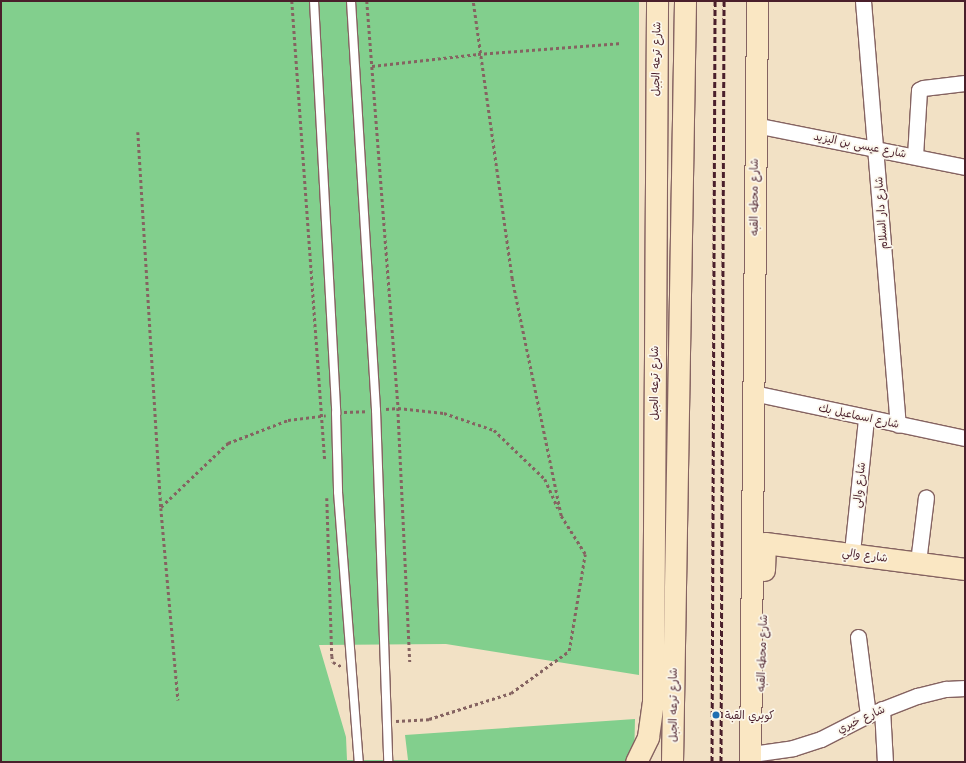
<!DOCTYPE html>
<html>
<head>
<meta charset="utf-8">
<style>
  body { margin:0 }
  #map { position:relative; width:966px; height:763px; overflow:hidden; background:#f2e1c5; font-family:"Playpen Sans","Playpen Sans Arabic",sans-serif }
  div>[style] { position:absolute }
  .green>* { inset:0; background:#82cf8d }
  .path>* { height:2.5px; margin-top:-1.25px; transform-origin:0; background:repeating-linear-gradient(90deg,#856361 0 3px,transparent 0 6px) }
  .roads { filter:drop-shadow(1px 0 #856361) drop-shadow(-1px 0 #856361) drop-shadow(0 1px #856361) drop-shadow(0 -1px #856361) }
  .lane>* { height:8px; margin:-4px; padding:0 4px; transform-origin:4px; border-radius:4px; background:#fff }
  .street>* { height:15px; margin:-7.5px; padding:0 7.5px; transform-origin:7.5px; border-radius:7.5px; background:#fff }
  .secondary>* { height:21px; margin:-10.5px; padding:0 10.5px; transform-origin:10.5px; border-radius:10.5px; background:#fae7c3 }
  .rail>* { height:3px; margin-top:-1.5px; transform-origin:0; background:repeating-linear-gradient(90deg,#4a1f2b 0 6px,transparent 0 9px) }
  .dots>* { width:11px; height:11px; translate:-50% -50%; box-sizing:border-box; border:2px solid #fbf7ec; border-radius:50% }
  span { translate:-50% -50%; white-space:nowrap; text-align:center; line-height:1.15; -webkit-text-stroke:3.5px #fbf7ec; paint-order:stroke }
  .street-label { font-size:11px; color:#4a1f2b }
  .poi-label { font-size:11px; color:#4a1f2b }
  .left { translate:0 -50%; text-align:left }
  .frame { position:absolute; inset:0; border:2px solid #4a1f2b; pointer-events:none }
</style>
</head>
<body>
<div id="map">
  <div class="green">
    <i style="clip-path:polygon(1px 1px,639px 1px,639px 675px,446px 644px,319px 645px,346px 737px,347px 760px,408px 760px,405px 735px,635px 719px,634px 762px,1px 762px)"></i>
  </div>
  <div class="path">
    <i style="left:292px;top:1px;width:461px;rotate:85.9deg"></i>
    <i style="left:367px;top:1px;width:408px;rotate:85.6deg"></i>
    <i style="left:398px;top:408px;width:254px;rotate:87.3deg"></i>
    <i style="left:372px;top:66px;width:107px;rotate:-6.5deg"></i>
    <i style="left:478px;top:54px;width:144px;rotate:-4.4deg"></i>
    <i style="left:138px;top:132px;width:377px;rotate:86.5deg"></i>
    <i style="left:161px;top:508px;width:193px;rotate:84.9deg"></i>
    <i style="left:386px;top:409px;width:12px;rotate:-5deg"></i>
    <i style="left:398px;top:408px;width:46px;rotate:6.2deg"></i>
    <i style="left:444px;top:413px;width:53px;rotate:18.8deg"></i>
    <i style="left:494px;top:430px;width:71px;rotate:43.9deg"></i>
    <i style="left:545px;top:479px;width:32px;rotate:66deg"></i>
    <i style="left:344px;top:412px;width:23px;rotate:-2deg"></i>
    <i style="left:327px;top:498px;width:158px;rotate:88.2deg"></i>
    <i style="left:332px;top:656px;width:6px;rotate:81deg"></i>
    <i style="left:333px;top:662px;width:11px;rotate:27deg"></i>
    <i style="left:161px;top:507px;width:93px;rotate:-43.7deg"></i>
    <i style="left:228px;top:443px;width:64px;rotate:-21deg"></i>
    <i style="left:288px;top:420px;width:38px;rotate:-7deg"></i>
    <i style="left:396px;top:721px;width:33px;rotate:-3deg"></i>
    <i style="left:429px;top:719px;width:86px;rotate:-17.6deg"></i>
    <i style="left:511px;top:693px;width:72px;rotate:-35.9deg"></i>
    <i style="left:569px;top:651px;width:98px;rotate:-80.6deg"></i>
    <i style="left:585px;top:554px;width:45px;rotate:-122.3deg"></i>
    <i style="left:561px;top:516px;width:242px;rotate:-101.7deg"></i>
    <i style="left:512px;top:279px;width:281px;rotate:-98deg"></i>
  </div>
  <div class="roads">
    <div class="lane">
      <i style="left:314px;top:1px;width:413px;rotate:86.9deg"></i>
      <i style="left:336px;top:413px;width:79px;rotate:88.5deg"></i>
      <i style="left:338px;top:492px;width:271px;rotate:85.6deg"></i>
      <i style="left:351px;top:1px;width:410px;rotate:86.5deg"></i>
      <i style="left:376px;top:410px;width:352px;rotate:88deg"></i>
    </div>
    <div class="street">
      <i style="left:863px;top:1px;width:425px;rotate:85.3deg"></i>
      <i style="left:755px;top:125px;width:214px;rotate:11.3deg"></i>
      <i style="left:915px;top:156px;width:66px;rotate:-86.5deg"></i>
      <i style="left:919px;top:90px;width:4px;rotate:-27deg"></i>
      <i style="left:923px;top:88px;width:42px;rotate:-6.8deg"></i>
      <i style="left:753px;top:393px;width:217px;rotate:12deg"></i>
      <i style="left:852px;top:552px;width:135px;rotate:-84deg"></i>
      <i style="left:918px;top:562px;width:65px;rotate:-83deg"></i>
      <i style="left:858px;top:637px;width:79px;rotate:82.7deg"></i>
      <i style="left:882px;top:709px;width:53px;rotate:86.8deg"></i>
      <i style="left:759px;top:753px;width:34px;rotate:-8deg"></i>
      <i style="left:793px;top:748px;width:29px;rotate:-18deg"></i>
      <i style="left:821px;top:739px;width:53px;rotate:-27.1deg"></i>
      <i style="left:868px;top:715px;width:53px;rotate:-21.2deg"></i>
      <i style="left:917px;top:696px;width:30px;rotate:-14deg"></i>
      <i style="left:946px;top:689px;width:19px;rotate:-3deg"></i>
    </div>
    <div class="secondary">
      <i style="left:764px;top:570px;width:27px;rotate:-88deg"></i>
      <i style="left:765px;top:543px;width:202px;rotate:7.4deg"></i>
      <i style="left:636px;top:762px;width:28px;rotate:-64deg"></i>
      <i style="left:648px;top:737px;width:34px;rotate:-82deg"></i>
      <i style="left:653px;top:703px;width:702px;rotate:-89.67deg"></i>
      <i style="left:672px;top:762px;width:761px;rotate:-89.02deg"></i>
      <i style="left:750px;top:762px;width:761px;rotate:-89.47deg"></i>
    </div>
  </div>
  <div class="rail">
    <i style="left:712px;top:762px;width:761px;rotate:-89.77deg"></i>
    <i style="left:721px;top:762px;width:761px;rotate:-89.77deg"></i>
  </div>
  <div class="dots">
    <i style="left:716px;top:715px;background:#1f6fb2"></i>
  </div>
  <div class="street-label">
    <span style="left:656px;top:59px;rotate:-89deg">شارع ترعه الجبل</span>
    <span style="left:860px;top:145px;rotate:11deg">شارع عيسى بن اليزيد</span>
    <span style="left:754px;top:197px;rotate:-90deg">شارع محطه القبه</span>
    <span style="left:881px;top:213px;rotate:-94deg">شارع دار السلام</span>
    <span style="left:654px;top:383px;rotate:-90deg">شارع ترعه الجبل</span>
    <span style="left:859px;top:416px;rotate:12deg">شارع اسماعيل بك</span>
    <span style="left:859px;top:485px;rotate:-84deg">شارع والى</span>
    <span style="left:865px;top:555px;rotate:8deg">شارع والي</span>
    <span style="left:762px;top:653px;rotate:-88deg">شارع محطه القبه</span>
    <span style="left:673px;top:705px;rotate:-90deg">شارع ترعه الجبل</span>
    <span style="left:861px;top:719px;rotate:-25deg">شارع خيري</span>
  </div>
  <div class="poi-label">
    <span class="left" style="left:725px;top:715px">كوبري القبة</span>
  </div>
  <div class="frame"></div>
</div>
</body>
</html>
